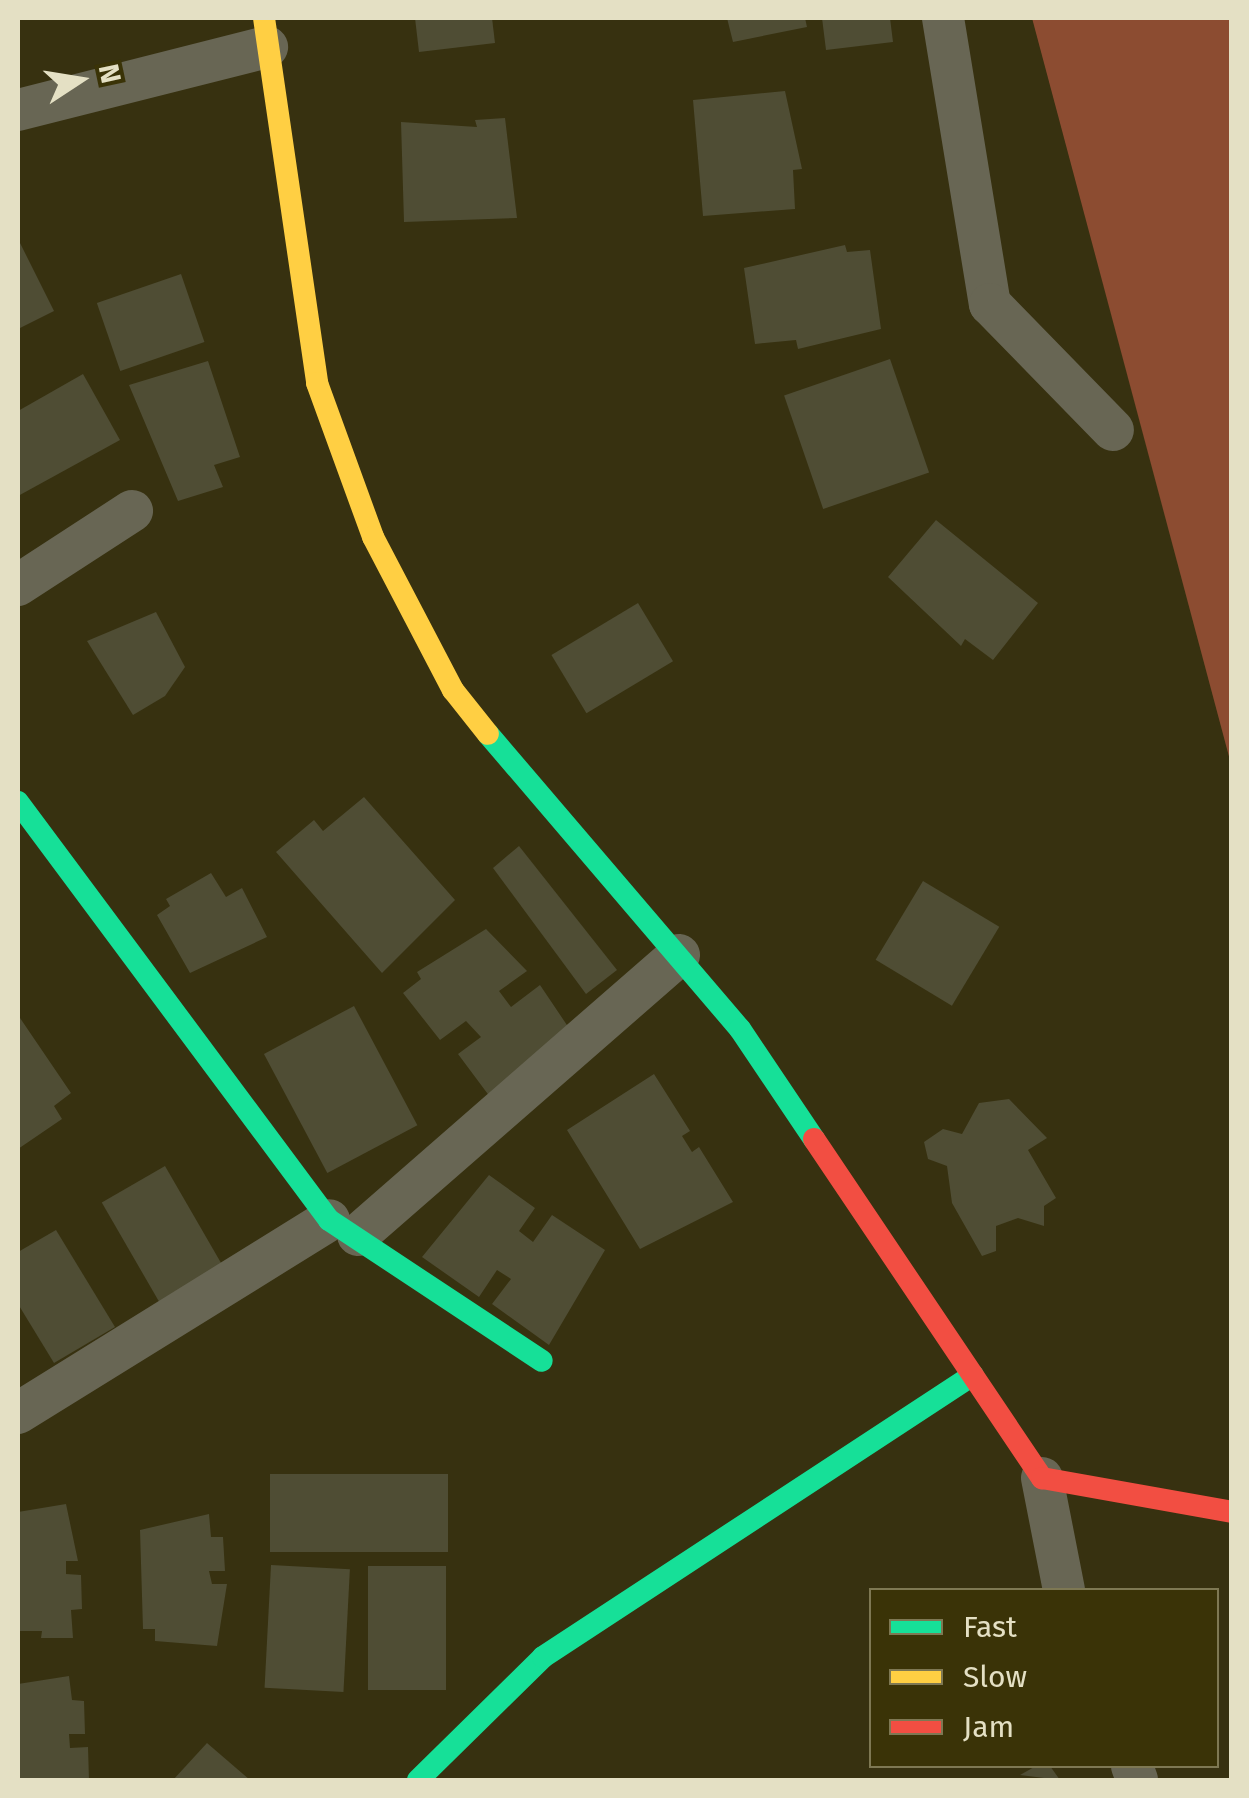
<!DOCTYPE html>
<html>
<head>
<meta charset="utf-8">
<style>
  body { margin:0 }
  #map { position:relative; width:1249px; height:1798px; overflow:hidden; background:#373110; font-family:"Fira Sans",sans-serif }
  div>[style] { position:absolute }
  .green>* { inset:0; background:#8c4c31 }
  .building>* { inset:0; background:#4f4d34; transform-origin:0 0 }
  .street>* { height:42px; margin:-21px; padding:0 21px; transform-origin:21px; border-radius:21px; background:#686654 }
  .fast>* { height:22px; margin:-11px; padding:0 11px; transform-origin:11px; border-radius:11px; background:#16e098 }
  .slow>* { height:22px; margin:-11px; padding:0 11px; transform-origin:11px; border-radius:11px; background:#ffcf43 }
  .jam>* { height:22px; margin:-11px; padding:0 11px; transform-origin:11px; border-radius:11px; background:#f24e42 }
  span { translate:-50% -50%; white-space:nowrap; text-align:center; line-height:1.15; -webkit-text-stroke:8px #3a3307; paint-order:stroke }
  .frame { position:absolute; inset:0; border:20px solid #e4e0c4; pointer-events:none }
  .legend { position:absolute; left:869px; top:1588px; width:350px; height:180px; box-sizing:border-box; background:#3a3307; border:2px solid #7e7853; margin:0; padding:12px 18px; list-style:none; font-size:30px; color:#e4e0c4 }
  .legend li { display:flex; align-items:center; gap:20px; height:50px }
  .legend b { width:50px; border:2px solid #7e7853 }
  .north { position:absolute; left:30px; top:30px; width:100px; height:100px; -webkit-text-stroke:8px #3a3307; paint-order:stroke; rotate:78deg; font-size:28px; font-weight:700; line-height:40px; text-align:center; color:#e4e0c4 }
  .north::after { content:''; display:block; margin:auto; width:35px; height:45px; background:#e4e0c4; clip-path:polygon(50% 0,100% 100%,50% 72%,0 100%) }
</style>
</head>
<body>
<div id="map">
  <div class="green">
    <i style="clip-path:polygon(1032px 18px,1231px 18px,1231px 764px)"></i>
  </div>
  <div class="building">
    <i style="clip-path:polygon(415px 18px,492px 18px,495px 43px,419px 52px)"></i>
    <i style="clip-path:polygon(727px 18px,805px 18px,807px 27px,733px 42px)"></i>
    <i style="clip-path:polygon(822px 18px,890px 18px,893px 42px,826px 50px)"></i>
    <i style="clip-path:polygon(785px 91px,802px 169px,793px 170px,795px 209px,703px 216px,693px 100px)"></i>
    <i style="clip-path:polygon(505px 118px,517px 218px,404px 222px,401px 122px,477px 127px,475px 120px)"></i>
    <i style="clip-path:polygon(18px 239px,54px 311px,18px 329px)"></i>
    <i style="clip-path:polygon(845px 245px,847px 252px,870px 250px,881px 329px,798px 349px,796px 340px,755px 344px,744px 268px)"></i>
    <i style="left:181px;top:274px;width:72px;height:89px;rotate:71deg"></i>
    <i style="left:890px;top:359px;width:120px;height:112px;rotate:71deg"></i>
    <i style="clip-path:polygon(208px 361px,240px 457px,214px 465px,223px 487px,178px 501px,129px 385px)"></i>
    <i style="clip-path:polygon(83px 374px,120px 440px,18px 496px,18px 411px)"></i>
    <i style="clip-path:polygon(936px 520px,1038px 603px,993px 660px,965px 639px,961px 646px,888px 577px)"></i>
    <i style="left:638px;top:603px;width:68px;height:101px;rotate:59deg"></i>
    <i style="clip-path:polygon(156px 612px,185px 667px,165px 696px,133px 715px,87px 641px)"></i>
    <i style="clip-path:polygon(364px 797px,455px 900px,382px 973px,276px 852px,314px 820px,323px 831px)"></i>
    <i style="clip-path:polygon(519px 846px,617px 970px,586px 994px,493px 868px)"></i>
    <i style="clip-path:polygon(211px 873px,226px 897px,242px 888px,267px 937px,190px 973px,157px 915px,170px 906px,166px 899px)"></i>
    <i style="left:923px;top:881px;width:89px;height:92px;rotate:31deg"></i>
    <i style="clip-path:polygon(486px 929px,527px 971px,499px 991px,511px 1007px,540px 985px,575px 1037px,496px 1105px,458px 1054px,481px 1037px,466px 1021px,440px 1040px,403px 993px,421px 979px,417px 972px)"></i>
    <i style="left:354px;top:1006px;width:135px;height:102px;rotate:62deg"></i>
    <i style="clip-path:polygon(18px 1015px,71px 1093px,54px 1106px,62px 1119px,18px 1149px)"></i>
    <i style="clip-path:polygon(654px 1074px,690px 1131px,682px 1136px,692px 1152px,699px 1147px,733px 1202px,640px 1249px,567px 1130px)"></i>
    <i style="clip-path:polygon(1009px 1099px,1047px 1138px,1028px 1150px,1056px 1198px,1044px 1206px,1044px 1226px,1018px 1218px,996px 1226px,996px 1251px,982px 1256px,952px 1203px,947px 1166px,928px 1159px,924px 1142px,943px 1129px,962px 1134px,979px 1103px)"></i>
    <i style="left:165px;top:1166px;width:115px;height:73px;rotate:60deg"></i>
    <i style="clip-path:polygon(489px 1175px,535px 1208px,519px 1231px,533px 1242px,552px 1215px,605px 1250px,549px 1345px,492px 1304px,511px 1279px,497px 1270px,479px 1297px,422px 1257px)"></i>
    <i style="clip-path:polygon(56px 1230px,115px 1327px,54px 1363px,18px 1304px,18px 1252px)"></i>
    <i style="left:270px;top:1474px;width:178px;height:78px"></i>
    <i style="clip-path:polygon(66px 1504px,78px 1561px,66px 1561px,66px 1574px,81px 1575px,82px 1609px,71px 1610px,73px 1638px,41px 1638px,42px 1631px,18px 1631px,18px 1512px)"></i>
    <i style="clip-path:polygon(209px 1514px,211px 1537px,223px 1537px,225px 1571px,209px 1571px,212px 1584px,227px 1584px,217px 1646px,155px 1641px,155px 1629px,143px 1629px,140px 1530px)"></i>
    <i style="left:271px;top:1565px;width:79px;height:123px;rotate:3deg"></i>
    <i style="left:368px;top:1566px;width:78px;height:124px"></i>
    <i style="clip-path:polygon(69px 1676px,72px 1700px,84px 1701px,85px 1734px,69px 1734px,70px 1748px,88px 1747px,89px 1780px,18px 1780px,18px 1684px)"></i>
    <i style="clip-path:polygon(207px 1743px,250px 1780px,173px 1780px)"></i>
    <i style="clip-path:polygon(1036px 1766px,1050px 1766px,1060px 1780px,1020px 1775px)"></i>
  </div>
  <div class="street">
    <i style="left:943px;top:18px;width:290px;rotate:80.7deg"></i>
    <i style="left:990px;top:304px;width:176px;rotate:45.7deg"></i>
    <i style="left:18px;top:110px;width:257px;rotate:-14.2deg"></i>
    <i style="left:18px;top:585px;width:136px;rotate:-33deg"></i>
    <i style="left:358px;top:1235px;width:426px;rotate:-41.1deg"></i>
    <i style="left:18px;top:1413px;width:366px;rotate:-31.8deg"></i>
    <i style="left:1042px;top:1478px;width:114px;rotate:78.9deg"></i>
    <i style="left:1132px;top:1766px;width:15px;rotate:70deg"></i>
  </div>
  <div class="fast">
    <i style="left:488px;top:734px;width:388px;rotate:49.5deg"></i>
    <i style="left:740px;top:1029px;width:133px;rotate:56.1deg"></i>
    <i style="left:18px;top:802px;width:521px;rotate:53.35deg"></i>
    <i style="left:329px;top:1220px;width:255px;rotate:33.5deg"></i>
    <i style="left:418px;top:1780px;width:175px;rotate:-44.5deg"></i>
    <i style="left:543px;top:1657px;width:514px;rotate:-33.26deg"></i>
  </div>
  <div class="slow">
    <i style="left:264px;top:18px;width:369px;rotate:81.7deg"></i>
    <i style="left:317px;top:383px;width:164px;rotate:70deg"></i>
    <i style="left:373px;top:537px;width:173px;rotate:62.4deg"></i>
    <i style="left:453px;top:690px;width:56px;rotate:51.5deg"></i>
  </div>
  <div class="jam">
    <i style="left:814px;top:1139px;width:409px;rotate:56.1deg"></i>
    <i style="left:1042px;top:1478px;width:193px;rotate:10.1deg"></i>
  </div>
  <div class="frame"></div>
  <ul class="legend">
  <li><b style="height:12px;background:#16e098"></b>Fast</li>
  <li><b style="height:12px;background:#ffcf43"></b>Slow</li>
  <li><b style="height:12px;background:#f24e42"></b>Jam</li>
  </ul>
  <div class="north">N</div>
</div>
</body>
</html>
